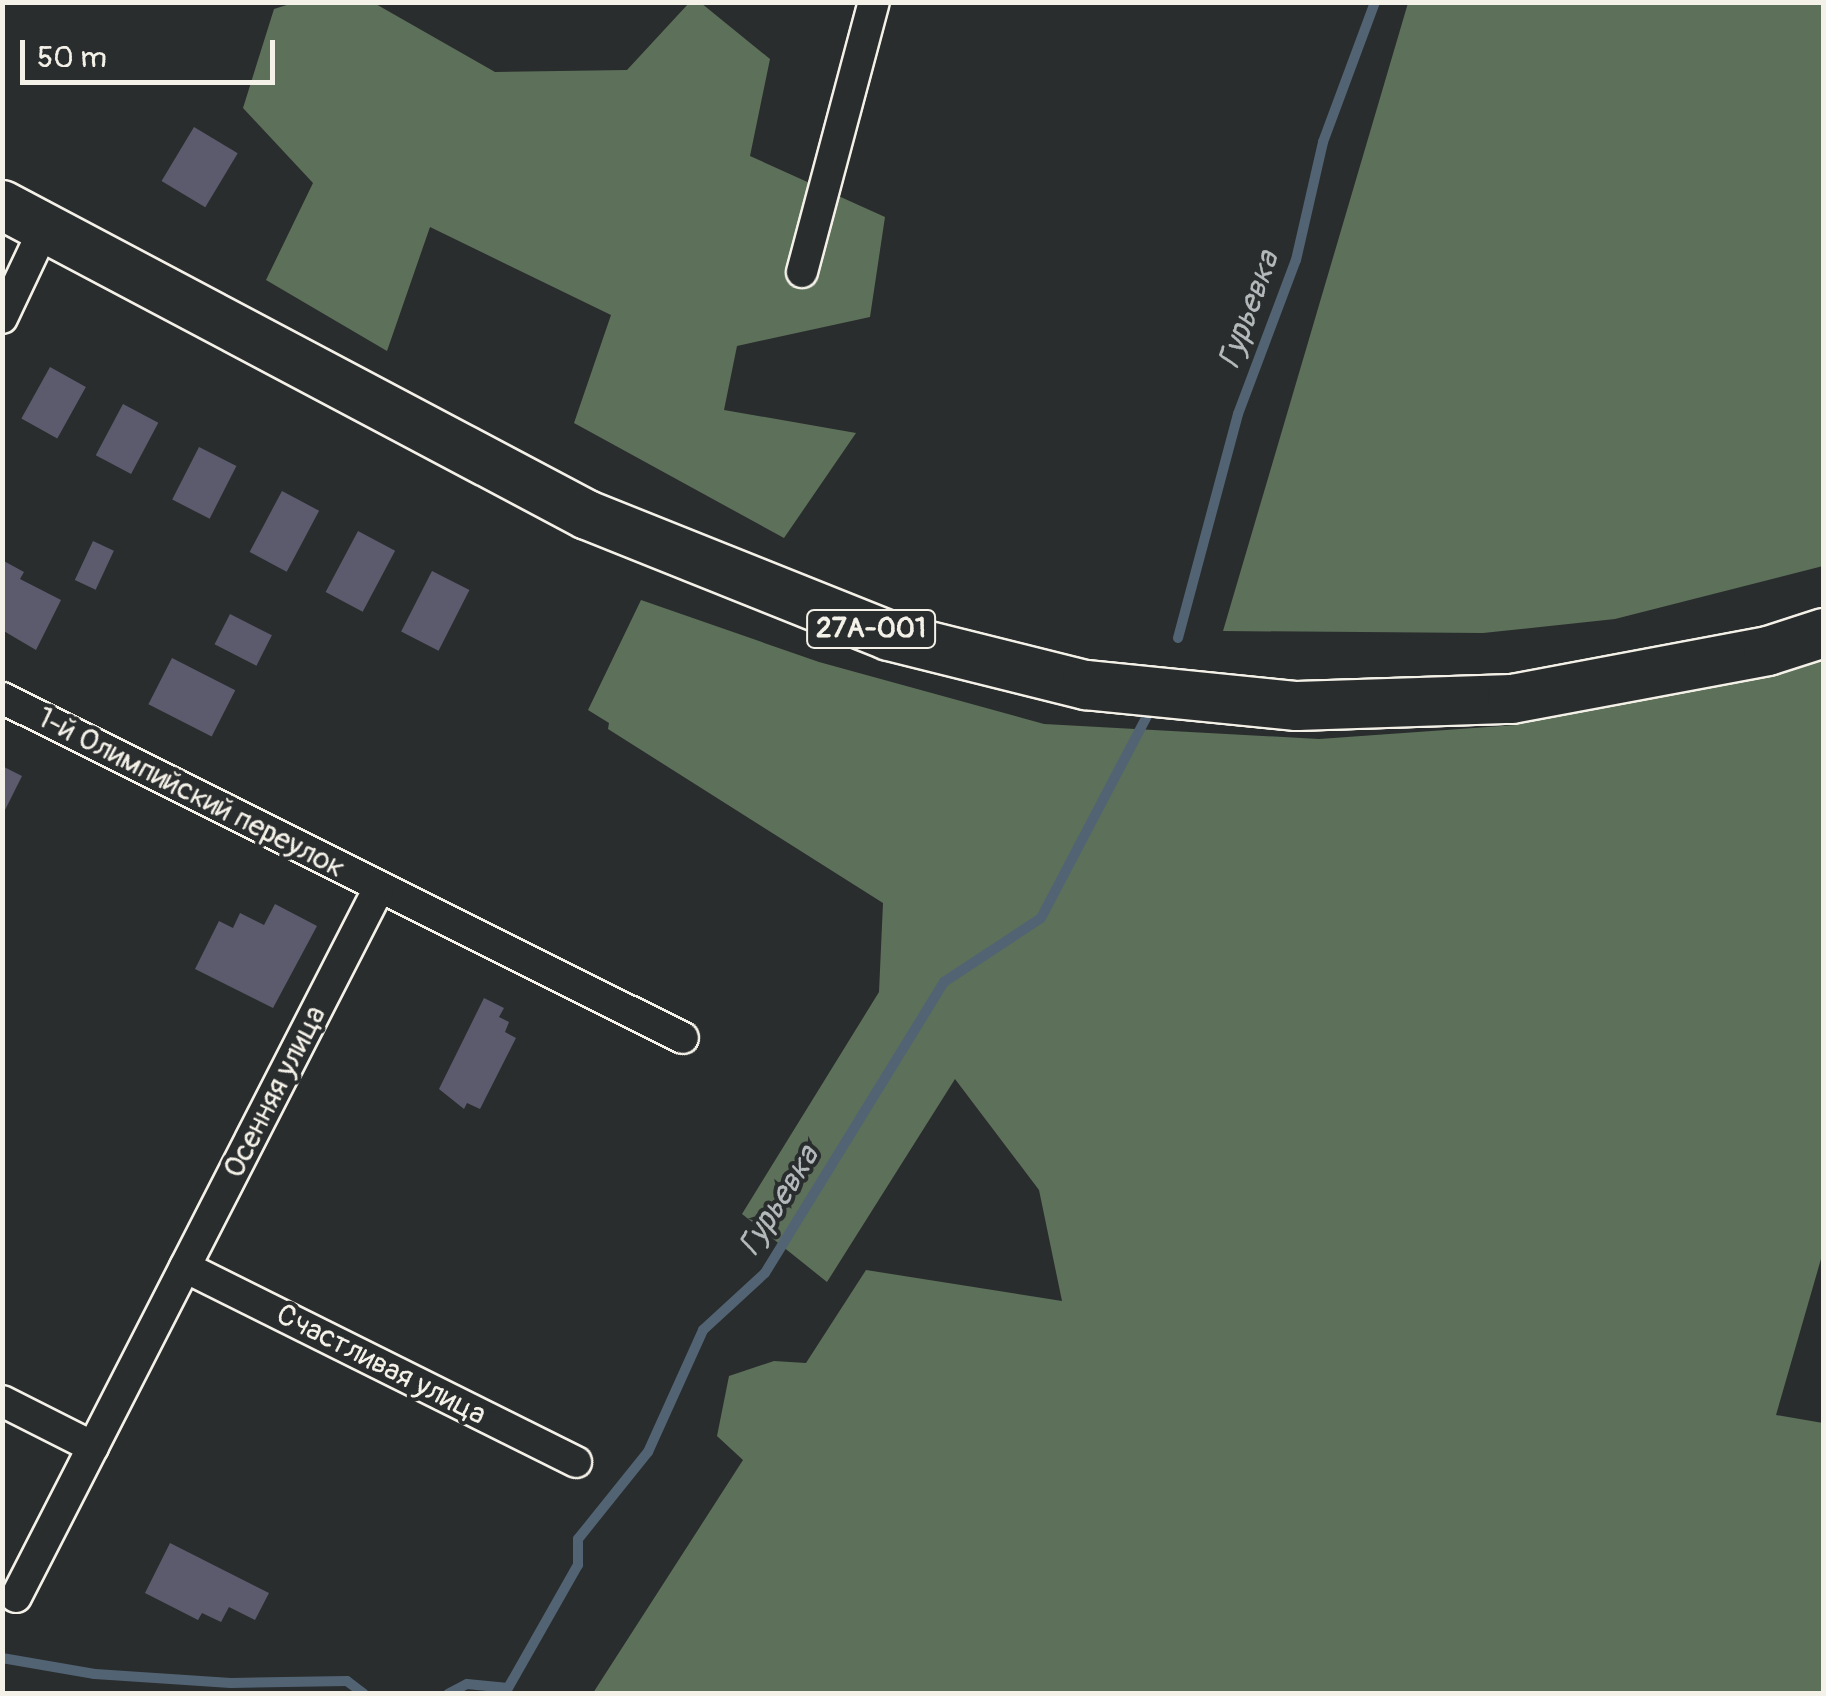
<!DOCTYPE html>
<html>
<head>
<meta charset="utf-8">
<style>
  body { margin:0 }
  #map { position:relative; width:1826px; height:1696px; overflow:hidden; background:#2a2d2e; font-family:Pangolin,sans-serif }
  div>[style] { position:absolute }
  .green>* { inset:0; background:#5d705a }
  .stream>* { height:10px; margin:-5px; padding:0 5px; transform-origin:5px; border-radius:5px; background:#526474 }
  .building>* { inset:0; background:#5b5b6d; transform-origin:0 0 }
  .roads { filter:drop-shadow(2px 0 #f4f1e8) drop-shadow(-2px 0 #f4f1e8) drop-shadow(0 2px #f4f1e8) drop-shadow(0 -2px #f4f1e8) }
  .minor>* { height:30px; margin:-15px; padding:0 15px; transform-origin:15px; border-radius:15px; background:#2a2d2e }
  .primary>* { height:48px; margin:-24px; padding:0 24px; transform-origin:24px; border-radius:24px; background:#2a2d2e }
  span { translate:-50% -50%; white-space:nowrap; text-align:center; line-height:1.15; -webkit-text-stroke:8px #2a2d2e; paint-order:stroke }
  .shield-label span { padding:2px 8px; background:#2a2d2e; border:2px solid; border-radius:8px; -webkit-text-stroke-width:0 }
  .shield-label { font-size:28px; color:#f4f1e8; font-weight:700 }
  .street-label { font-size:30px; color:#f4f1e8 }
  .water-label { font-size:32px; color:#b3b9ba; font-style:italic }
  .frame { position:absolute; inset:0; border:5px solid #f4f1e8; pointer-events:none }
  .scale { position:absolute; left:20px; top:40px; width:255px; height:45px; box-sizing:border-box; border:5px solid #f4f1e8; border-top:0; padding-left:12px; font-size:30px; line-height:35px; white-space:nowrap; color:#f4f1e8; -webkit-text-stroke:8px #2a2d2e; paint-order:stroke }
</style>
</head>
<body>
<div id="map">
  <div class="green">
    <i style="clip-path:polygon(293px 3px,374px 3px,495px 72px,627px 70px,689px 3px,701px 3px,770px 59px,750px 156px,885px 217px,870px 317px,737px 346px,724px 410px,856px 433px,784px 538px,574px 423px,611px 315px,430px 227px,387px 351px,266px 280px,313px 183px,243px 108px,274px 9px)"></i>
    <i style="clip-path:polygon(1408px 3px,1823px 3px,1823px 566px,1615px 619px,1483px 633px,1223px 631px)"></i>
    <i style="clip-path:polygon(641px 600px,819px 662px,1044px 724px,1319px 739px,1516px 725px,1823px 659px,1823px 1252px,1776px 1415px,1823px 1423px,1823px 1693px,593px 1693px,743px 1460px,717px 1436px,729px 1376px,774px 1361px,806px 1363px,866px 1270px,1062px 1301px,1039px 1190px,955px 1079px,827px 1282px,742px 1214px,879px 992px,883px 903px,608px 729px,609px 723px,588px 710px)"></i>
  </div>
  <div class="stream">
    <i style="left:1178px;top:638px;width:232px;rotate:-75deg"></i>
    <i style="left:1238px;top:414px;width:165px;rotate:-69.4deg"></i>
    <i style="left:1296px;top:260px;width:121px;rotate:-77.1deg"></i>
    <i style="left:1323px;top:142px;width:149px;rotate:-69.6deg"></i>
    <i style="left:2px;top:1658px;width:94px;rotate:9.8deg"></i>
    <i style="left:95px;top:1674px;width:136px;rotate:3.8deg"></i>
    <i style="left:231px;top:1683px;width:116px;rotate:-1deg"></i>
    <i style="left:347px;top:1681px;width:21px;rotate:37deg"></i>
    <i style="left:448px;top:1694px;width:21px;rotate:-28deg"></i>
    <i style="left:467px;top:1684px;width:41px;rotate:5.6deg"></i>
    <i style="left:508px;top:1688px;width:142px;rotate:-60.4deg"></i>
    <i style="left:578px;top:1565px;width:26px;rotate:-90deg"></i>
    <i style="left:578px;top:1539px;width:112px;rotate:-51.2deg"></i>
    <i style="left:648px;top:1452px;width:134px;rotate:-65.7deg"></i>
    <i style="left:703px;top:1330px;width:84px;rotate:-42.6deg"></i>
    <i style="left:765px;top:1273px;width:342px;rotate:-58.4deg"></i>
    <i style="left:944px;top:982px;width:116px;rotate:-33.4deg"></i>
    <i style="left:1041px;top:918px;width:238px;rotate:-62.3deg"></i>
  </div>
  <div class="building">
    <i style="left:194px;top:127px;width:51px;height:63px;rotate:31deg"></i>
    <i style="left:50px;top:367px;width:41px;height:59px;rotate:29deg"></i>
    <i style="left:123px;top:404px;width:40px;height:58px;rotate:28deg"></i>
    <i style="left:199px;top:447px;width:42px;height:59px;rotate:27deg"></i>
    <i style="left:282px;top:491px;width:42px;height:69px;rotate:28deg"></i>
    <i style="left:358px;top:531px;width:42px;height:69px;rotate:28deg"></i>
    <i style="left:93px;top:541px;width:23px;height:43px;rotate:25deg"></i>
    <i style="clip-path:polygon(2px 560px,24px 572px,20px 579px,61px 600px,36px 650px,2px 630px)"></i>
    <i style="left:432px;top:571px;width:42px;height:68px;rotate:27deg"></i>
    <i style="left:230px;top:614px;width:47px;height:34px;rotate:27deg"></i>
    <i style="left:172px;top:658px;width:71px;height:52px;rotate:27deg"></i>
    <i style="clip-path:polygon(2px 766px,22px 776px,5px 810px,2px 809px)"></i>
    <i style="clip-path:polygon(275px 904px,317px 926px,273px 1008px,195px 969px,219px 921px,233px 928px,240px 913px,264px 925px)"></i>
    <i style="clip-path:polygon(484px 998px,504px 1008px,499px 1017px,509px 1022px,505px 1032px,516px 1038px,480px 1109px,467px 1103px,464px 1109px,439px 1089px)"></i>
    <i style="clip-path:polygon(170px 1543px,269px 1593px,255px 1620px,229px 1607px,221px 1622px,202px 1613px,198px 1620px,145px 1593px)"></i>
  </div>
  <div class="roads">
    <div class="minor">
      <i style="left:802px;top:272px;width:279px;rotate:-75.1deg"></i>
      <i style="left:2px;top:318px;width:101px;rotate:-64.7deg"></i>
      <i style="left:2px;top:698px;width:761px;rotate:26.53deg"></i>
      <i style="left:185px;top:1267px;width:437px;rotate:26.5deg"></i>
      <i style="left:2px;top:1401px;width:102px;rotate:26.8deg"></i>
      <i style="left:16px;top:1597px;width:797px;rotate:-62.89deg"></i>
    </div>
    <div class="primary">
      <i style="left:2px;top:205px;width:662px;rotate:27.92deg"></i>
      <i style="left:587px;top:515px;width:325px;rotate:21.8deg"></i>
      <i style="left:889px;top:636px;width:203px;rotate:14deg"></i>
      <i style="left:1086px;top:685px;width:212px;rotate:5.7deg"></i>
      <i style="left:1297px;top:706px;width:215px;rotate:-1.9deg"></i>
      <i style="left:1512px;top:699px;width:260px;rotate:-10.6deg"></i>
      <i style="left:1768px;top:651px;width:59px;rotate:-17.8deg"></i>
    </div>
  </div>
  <div class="shield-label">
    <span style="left:871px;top:629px">27А-001</span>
  </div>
  <div class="street-label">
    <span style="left:191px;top:793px;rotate:27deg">1-й Олимпийский переулок</span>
    <span style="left:275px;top:1092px;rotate:-63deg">Осенняя улица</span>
    <span style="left:381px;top:1365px;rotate:27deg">Счастливая улица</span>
  </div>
  <div class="water-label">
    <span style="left:1249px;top:310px;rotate:-70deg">Гурьевка</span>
    <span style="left:779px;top:1201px;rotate:-58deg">Гурьевка</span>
  </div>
  <div class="frame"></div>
  <div class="scale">50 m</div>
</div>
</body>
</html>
